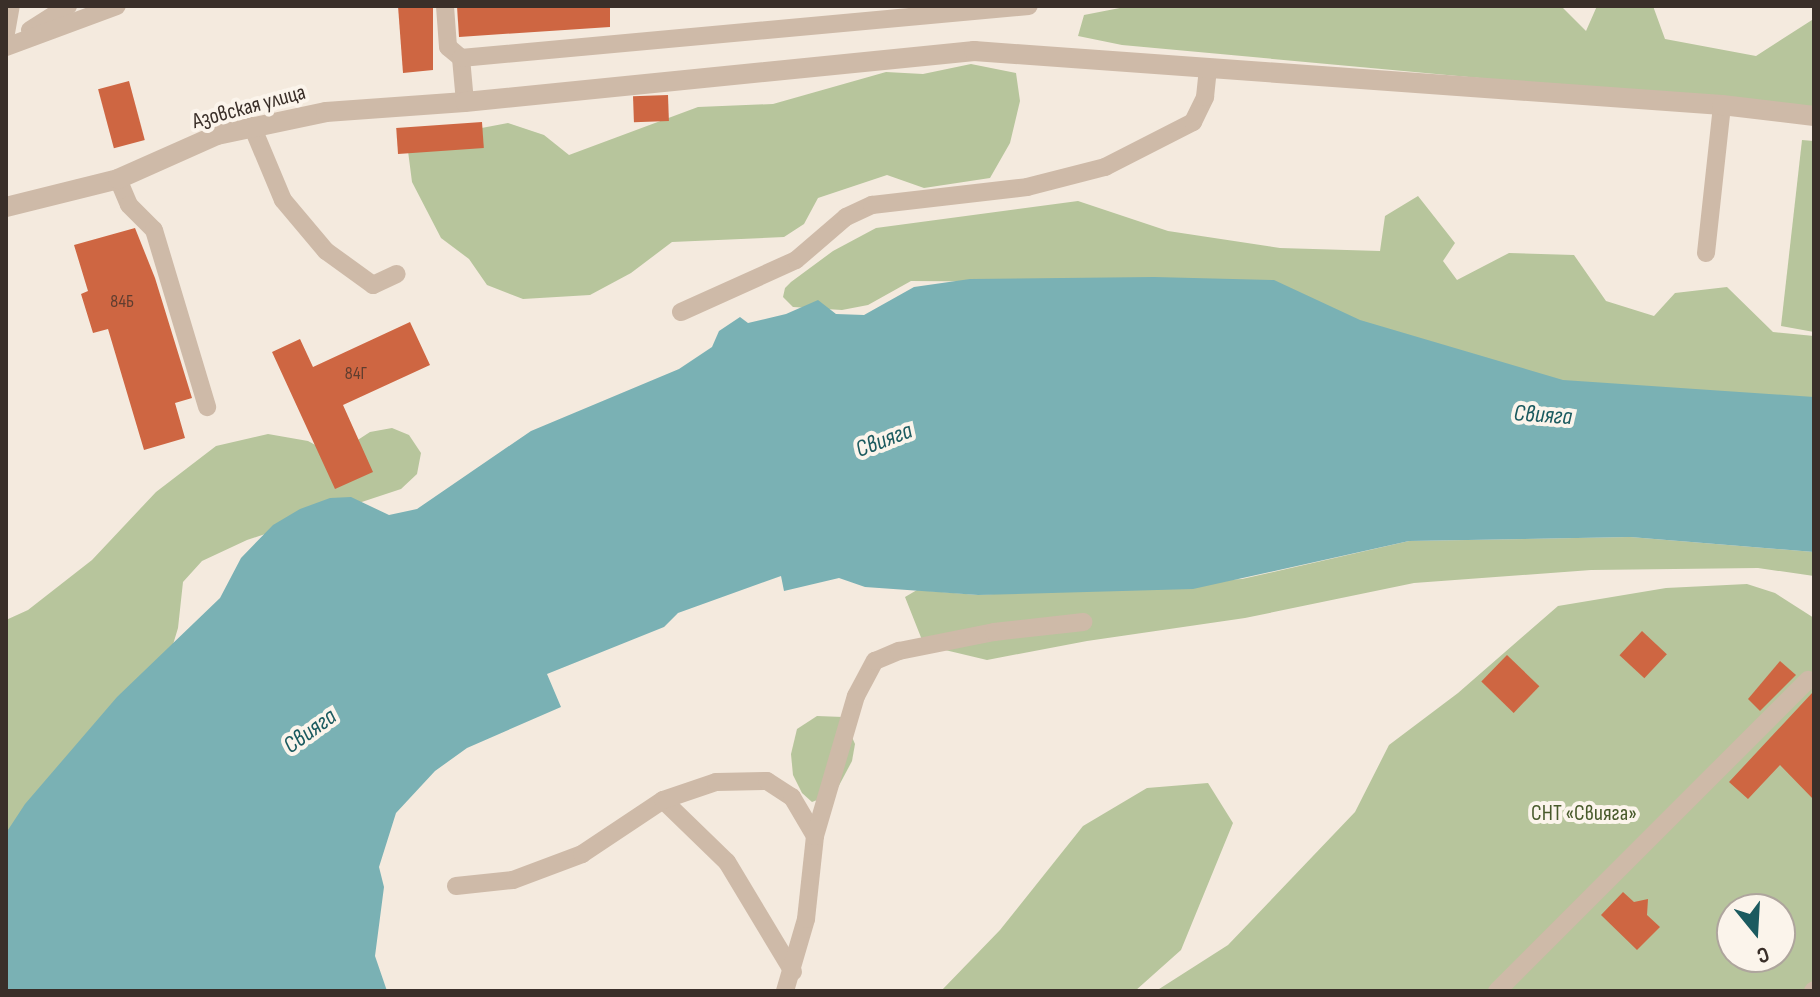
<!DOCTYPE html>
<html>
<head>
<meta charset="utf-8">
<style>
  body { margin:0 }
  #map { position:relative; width:1820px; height:997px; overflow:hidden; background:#f4eade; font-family:"Sofia Sans Condensed",sans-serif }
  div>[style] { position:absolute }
  .green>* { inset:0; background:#b7c59c }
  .water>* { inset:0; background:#7ab1b4 }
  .building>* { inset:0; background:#ce6642; transform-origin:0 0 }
  .service>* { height:18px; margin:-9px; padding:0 9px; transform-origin:9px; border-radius:9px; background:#cebaa8 }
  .minor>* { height:20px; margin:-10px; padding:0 10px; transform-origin:10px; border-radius:10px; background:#cebaa8 }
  span { translate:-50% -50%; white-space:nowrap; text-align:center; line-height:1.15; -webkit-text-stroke:8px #fbf4eb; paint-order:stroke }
  .number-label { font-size:18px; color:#5f3d2f }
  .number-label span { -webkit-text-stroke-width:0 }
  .street-label { font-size:22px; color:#3a2f29 }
  .park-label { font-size:22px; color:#485a2b }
  .water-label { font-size:24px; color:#1b5a5f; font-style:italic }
  .frame { position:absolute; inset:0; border:8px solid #3a2f29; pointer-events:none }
  .north { position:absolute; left:1716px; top:893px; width:80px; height:80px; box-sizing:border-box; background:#fbf4eb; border:2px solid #aea59d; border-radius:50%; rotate:162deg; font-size:22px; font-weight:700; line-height:32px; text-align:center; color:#3a2f29 }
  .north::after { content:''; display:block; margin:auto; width:28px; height:36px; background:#1b5a5f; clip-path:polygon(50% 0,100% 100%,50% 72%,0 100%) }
</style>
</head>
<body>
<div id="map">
  <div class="green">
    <i style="clip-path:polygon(1130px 6px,1561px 6px,1586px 31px,1597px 6px,1653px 6px,1665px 39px,1756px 56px,1812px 20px,1814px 109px,1122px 45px,1078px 36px,1084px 15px)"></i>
    <i style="clip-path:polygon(971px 64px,1016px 73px,1020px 101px,1010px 143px,990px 178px,924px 188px,887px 175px,818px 198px,804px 224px,784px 237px,672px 242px,631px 273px,590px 295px,523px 299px,487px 285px,469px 259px,441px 238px,412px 182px,408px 151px,471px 130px,508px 123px,544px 135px,569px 155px,698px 107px,773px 104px,886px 72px,923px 74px)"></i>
    <i style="clip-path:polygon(1802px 140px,1814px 141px,1814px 332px,1781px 326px)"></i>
    <i style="clip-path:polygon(1418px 196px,1455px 243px,1443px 261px,1457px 280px,1509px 253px,1574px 255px,1606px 301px,1654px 316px,1675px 293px,1727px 287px,1773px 332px,1814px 336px,1814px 418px,1603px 398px,1077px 282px,911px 281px,868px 305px,842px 310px,793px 307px,783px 297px,785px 288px,791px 282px,833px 251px,876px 228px,1078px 201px,1168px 231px,1280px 248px,1380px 251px,1385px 216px)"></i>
    <i style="clip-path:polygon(392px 428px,409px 435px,421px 453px,417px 474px,401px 489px,247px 540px,202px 561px,183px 582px,178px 628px,165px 671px,6px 862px,6px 620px,28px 610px,92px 560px,156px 492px,216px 446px,268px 434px,308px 441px,330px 453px,347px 447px,370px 432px)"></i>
    <i style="clip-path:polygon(1630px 537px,1814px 552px,1814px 576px,1758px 568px,1591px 570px,1414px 583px,1245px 618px,1087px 641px,987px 660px,924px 645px,905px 597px,917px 590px,978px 595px,1242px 579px,1409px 541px)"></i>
    <i style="clip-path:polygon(evenodd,1747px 584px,1775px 593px,1814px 618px,1814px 991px,1156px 991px,1228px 945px,1355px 812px,1389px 745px,1458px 693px,1558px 606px,1666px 588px,1747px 584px,1732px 909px,1780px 909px,1780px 957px,1732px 957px,1732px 909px)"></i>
    <i style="clip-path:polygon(817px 716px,843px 717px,855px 744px,852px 761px,835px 793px,812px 802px,802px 793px,793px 775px,791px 754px,797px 729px)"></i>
    <i style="clip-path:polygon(1208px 783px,1233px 823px,1181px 950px,1135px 991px,941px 991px,1000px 930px,1083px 826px,1147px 788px)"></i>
  </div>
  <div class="water">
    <i style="clip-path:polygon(1154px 277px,1274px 280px,1360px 320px,1563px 380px,1814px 397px,1814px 552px,1630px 537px,1409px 541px,1193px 589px,978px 595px,865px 587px,839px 578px,784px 591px,781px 576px,678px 613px,664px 627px,547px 674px,561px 707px,467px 748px,435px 771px,396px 813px,379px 867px,384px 887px,375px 956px,387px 991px,6px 991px,6px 833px,25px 804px,117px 697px,220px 598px,241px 558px,273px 525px,300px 509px,330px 498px,351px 497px,389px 515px,417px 509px,531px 431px,679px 369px,712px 347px,719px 331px,740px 317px,748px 323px,786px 314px,818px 300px,836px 314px,864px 315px,914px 287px,970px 279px)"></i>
  </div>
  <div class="building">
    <i style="clip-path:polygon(398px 6px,433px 6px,433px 70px,403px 73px)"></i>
    <i style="clip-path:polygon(457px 6px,610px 6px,610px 27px,459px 37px)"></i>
    <i style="left:129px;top:81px;width:61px;height:32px;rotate:75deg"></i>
    <i style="left:668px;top:95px;width:26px;height:35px;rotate:88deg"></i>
    <i style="left:482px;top:122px;width:26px;height:86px;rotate:86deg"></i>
    <i style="clip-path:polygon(135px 228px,155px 278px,192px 398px,175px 403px,185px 438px,144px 450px,108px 329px,93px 333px,81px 294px,88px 291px,74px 245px)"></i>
    <i style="clip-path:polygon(410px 322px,430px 365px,343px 405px,373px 472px,335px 489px,272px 352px,300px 339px,313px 367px)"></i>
    <i style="left:1642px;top:631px;width:34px;height:33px;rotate:43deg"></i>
    <i style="left:1507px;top:655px;width:45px;height:37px;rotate:44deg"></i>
    <i style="clip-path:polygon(1780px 661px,1796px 675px,1760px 711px,1748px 699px)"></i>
    <i style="clip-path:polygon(1813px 692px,1814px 800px,1780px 765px,1748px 799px,1729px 782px)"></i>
    <i style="clip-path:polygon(1623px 892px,1634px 902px,1648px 899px,1647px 915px,1660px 927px,1637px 950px,1601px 915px)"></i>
  </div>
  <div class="service">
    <i style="left:445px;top:6px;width:41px;rotate:85.8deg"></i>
    <i style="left:448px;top:47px;width:17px;rotate:40deg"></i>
    <i style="left:30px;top:30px;width:45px;rotate:-32.3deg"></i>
    <i style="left:6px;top:33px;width:27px;rotate:-80deg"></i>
    <i style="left:6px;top:47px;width:118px;rotate:-20.3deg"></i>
    <i style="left:465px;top:102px;width:44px;rotate:-95.2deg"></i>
    <i style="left:461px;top:58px;width:570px;rotate:-5.23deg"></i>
    <i style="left:252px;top:126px;width:80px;rotate:67.3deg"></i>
    <i style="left:283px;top:200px;width:67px;rotate:49.9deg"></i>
    <i style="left:326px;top:251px;width:58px;rotate:35.9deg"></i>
    <i style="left:373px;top:285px;width:26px;rotate:-25deg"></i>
    <i style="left:118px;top:179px;width:28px;rotate:67deg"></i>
    <i style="left:129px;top:205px;width:35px;rotate:45deg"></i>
    <i style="left:154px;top:230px;width:185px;rotate:73.3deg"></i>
    <i style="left:1706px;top:253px;width:149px;rotate:-83.8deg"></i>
    <i style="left:681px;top:312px;width:126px;rotate:-24.3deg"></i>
    <i style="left:796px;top:260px;width:66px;rotate:-40.7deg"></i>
    <i style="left:846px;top:217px;width:29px;rotate:-25deg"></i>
    <i style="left:872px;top:205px;width:156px;rotate:-6.6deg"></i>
    <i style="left:1027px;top:187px;width:81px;rotate:-14.4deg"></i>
    <i style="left:1105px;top:167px;width:99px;rotate:-27.1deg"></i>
    <i style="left:1193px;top:122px;width:28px;rotate:-64deg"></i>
    <i style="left:1205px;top:97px;width:29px;rotate:-84deg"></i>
    <i style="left:663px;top:800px;width:89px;rotate:44.1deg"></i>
    <i style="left:727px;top:862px;width:128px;rotate:59deg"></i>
    <i style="left:456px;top:886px;width:57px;rotate:-6deg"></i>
    <i style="left:513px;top:880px;width:74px;rotate:-20.6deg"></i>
    <i style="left:582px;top:854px;width:97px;rotate:-33.7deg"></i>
    <i style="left:663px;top:800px;width:56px;rotate:-18.8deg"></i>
    <i style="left:716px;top:782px;width:51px;rotate:-1.1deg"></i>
    <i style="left:767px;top:781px;width:30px;rotate:33deg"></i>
    <i style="left:792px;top:797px;width:45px;rotate:59.5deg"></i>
    <i style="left:785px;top:991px;width:75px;rotate:-73.7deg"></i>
    <i style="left:806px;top:919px;width:83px;rotate:-83.8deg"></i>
    <i style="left:815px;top:836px;width:146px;rotate:-73.7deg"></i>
    <i style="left:856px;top:696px;width:40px;rotate:-62deg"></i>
    <i style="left:875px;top:661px;width:26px;rotate:-23deg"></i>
    <i style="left:899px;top:651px;width:97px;rotate:-11.3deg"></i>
    <i style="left:994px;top:632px;width:90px;rotate:-6.4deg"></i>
    <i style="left:1497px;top:991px;width:440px;rotate:-45deg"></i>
    <i style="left:1813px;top:991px;width:1px;rotate:-45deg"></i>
  </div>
  <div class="minor">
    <i style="left:6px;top:207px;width:115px;rotate:-14deg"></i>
    <i style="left:118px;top:179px;width:108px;rotate:-24deg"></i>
    <i style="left:217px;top:135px;width:111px;rotate:-11.9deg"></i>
    <i style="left:326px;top:112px;width:139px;rotate:-4.1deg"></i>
    <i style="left:465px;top:102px;width:512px;rotate:-5.72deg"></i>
    <i style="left:974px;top:51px;width:750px;rotate:4.13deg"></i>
    <i style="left:1722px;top:105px;width:93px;rotate:6.8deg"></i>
  </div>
  <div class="number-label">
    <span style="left:122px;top:302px">84Б</span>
    <span style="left:356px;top:374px">84Г</span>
  </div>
  <div class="street-label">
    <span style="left:249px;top:107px;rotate:-15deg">Азовская улица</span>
  </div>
  <div class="park-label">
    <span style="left:1584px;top:814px">СНТ «Свияга»</span>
  </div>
  <div class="water-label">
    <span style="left:1543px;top:415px;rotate:4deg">Свияга</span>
    <span style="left:884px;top:440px;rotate:-21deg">Свияга</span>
    <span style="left:310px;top:731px;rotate:-36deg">Свияга</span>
  </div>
  <div class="frame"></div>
  <div class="north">С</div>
</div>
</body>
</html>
